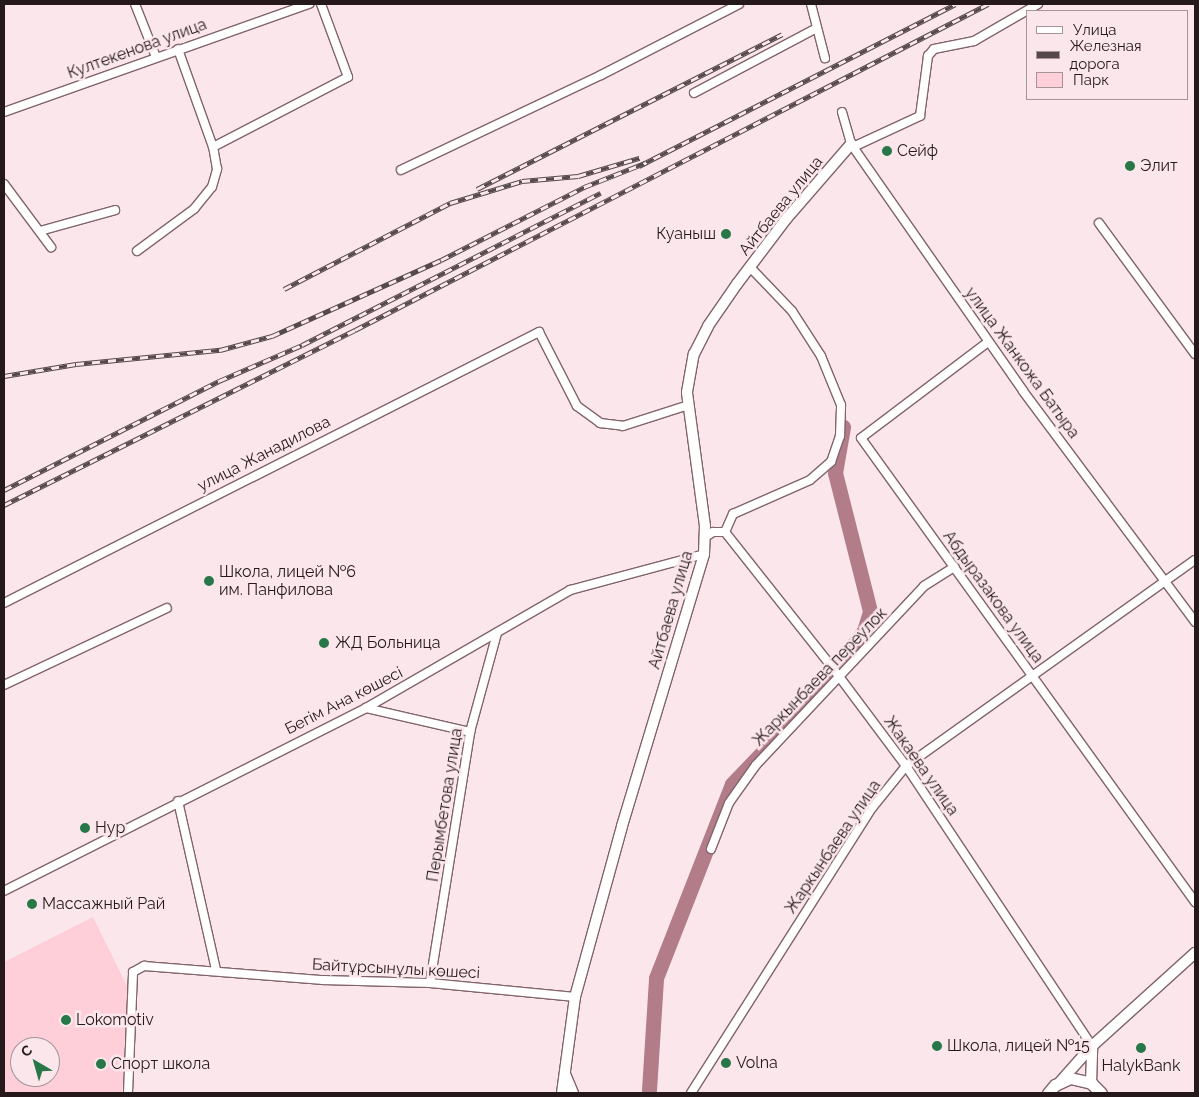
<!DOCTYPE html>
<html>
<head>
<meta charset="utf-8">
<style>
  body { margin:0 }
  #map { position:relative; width:1199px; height:1097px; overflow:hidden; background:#fbe7eb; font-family:Raleway,sans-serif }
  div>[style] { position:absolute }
  .green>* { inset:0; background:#feced9 }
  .river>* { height:15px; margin:-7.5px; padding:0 7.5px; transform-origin:7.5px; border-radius:7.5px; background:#b27c89 }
  .roads { filter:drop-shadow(1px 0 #81646a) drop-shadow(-1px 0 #81646a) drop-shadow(0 1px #81646a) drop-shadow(0 -1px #81646a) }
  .minor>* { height:8px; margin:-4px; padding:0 4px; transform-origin:4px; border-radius:4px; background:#fff }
  .tertiary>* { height:10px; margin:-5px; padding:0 5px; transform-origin:5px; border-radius:5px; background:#fff }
  .secondary>* { height:11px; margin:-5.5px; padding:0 5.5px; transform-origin:5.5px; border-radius:5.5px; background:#fff }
  .rail>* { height:4.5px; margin-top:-2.25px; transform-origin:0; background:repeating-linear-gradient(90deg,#fbe7eb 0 8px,#56494c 0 16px); box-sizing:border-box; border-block:1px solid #56494c }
  .dots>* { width:14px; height:14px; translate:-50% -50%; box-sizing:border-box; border:2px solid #fbe7eb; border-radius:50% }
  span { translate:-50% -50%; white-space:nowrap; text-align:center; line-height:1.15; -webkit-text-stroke:5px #fbe7eb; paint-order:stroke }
  .street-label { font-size:16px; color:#25191c }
  .poi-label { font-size:16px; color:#25191c }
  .left { translate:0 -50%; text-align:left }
  .right { translate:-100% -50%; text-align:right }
  .frame { position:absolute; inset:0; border:5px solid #25191c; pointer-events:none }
  .legend { position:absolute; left:1026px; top:10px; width:162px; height:90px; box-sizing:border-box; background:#fbe7eb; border:1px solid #a59598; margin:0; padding:6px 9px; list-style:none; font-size:15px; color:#25191c }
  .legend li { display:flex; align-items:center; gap:10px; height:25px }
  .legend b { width:25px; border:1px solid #a59598 }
  .north { position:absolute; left:10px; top:1037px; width:50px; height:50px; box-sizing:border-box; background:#fbe7eb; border:1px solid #a59598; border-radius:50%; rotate:322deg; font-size:14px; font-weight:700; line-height:20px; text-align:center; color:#25191c }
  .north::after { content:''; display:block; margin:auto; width:18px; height:22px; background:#287748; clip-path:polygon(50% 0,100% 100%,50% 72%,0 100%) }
</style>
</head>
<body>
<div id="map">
  <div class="green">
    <i style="clip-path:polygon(evenodd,93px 917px,131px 994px,122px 1093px,4px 1093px,4px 962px,93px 917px,20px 1047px,50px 1047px,50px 1077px,20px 1077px,20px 1047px)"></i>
  </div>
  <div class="river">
    <i style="left:649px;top:1090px;width:112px;rotate:-86.4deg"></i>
    <i style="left:656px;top:978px;width:208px;rotate:-68.6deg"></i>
    <i style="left:732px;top:784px;width:101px;rotate:-46.2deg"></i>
    <i style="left:802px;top:711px;width:101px;rotate:-52.2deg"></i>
    <i style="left:864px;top:631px;width:21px;rotate:-73deg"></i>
    <i style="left:870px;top:611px;width:142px;rotate:-104.2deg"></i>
    <i style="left:835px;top:473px;width:47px;rotate:-80.1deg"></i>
  </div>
  <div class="roads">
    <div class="minor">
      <i style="left:135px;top:4px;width:57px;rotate:68.4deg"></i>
      <i style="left:811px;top:4px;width:56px;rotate:75.5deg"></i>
      <i style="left:694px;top:93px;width:139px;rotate:-27.9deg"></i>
      <i style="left:4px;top:112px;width:324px;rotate:-19.5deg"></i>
      <i style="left:842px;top:112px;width:33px;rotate:74deg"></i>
      <i style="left:851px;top:144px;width:301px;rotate:55.1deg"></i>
      <i style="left:1023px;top:391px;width:288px;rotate:53.3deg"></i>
      <i style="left:213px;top:147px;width:152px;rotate:-27.4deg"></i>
      <i style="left:348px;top:77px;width:78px;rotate:-110.3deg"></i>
      <i style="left:853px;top:147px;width:74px;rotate:-24.8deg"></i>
      <i style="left:920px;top:116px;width:61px;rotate:-82.4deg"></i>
      <i style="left:928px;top:56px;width:9px;rotate:-49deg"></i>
      <i style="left:934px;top:49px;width:41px;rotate:-11.3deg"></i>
      <i style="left:974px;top:41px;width:74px;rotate:-30deg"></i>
      <i style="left:401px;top:170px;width:221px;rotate:-25.4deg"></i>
      <i style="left:601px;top:75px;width:155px;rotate:-27.2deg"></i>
      <i style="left:4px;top:184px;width:79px;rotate:53.3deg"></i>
      <i style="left:1099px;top:223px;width:162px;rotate:53.8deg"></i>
      <i style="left:40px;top:231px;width:78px;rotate:-15.6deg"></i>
      <i style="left:137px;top:251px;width:71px;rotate:-36.4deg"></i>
      <i style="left:194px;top:209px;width:28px;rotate:-51deg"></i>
      <i style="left:212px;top:187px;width:19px;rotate:-74deg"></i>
      <i style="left:217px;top:169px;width:22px;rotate:-100deg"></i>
      <i style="left:213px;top:147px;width:104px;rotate:-109.7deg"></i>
      <i style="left:988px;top:342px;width:159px;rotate:142.9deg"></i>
      <i style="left:861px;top:438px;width:572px;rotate:54.25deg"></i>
      <i style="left:725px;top:532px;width:20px;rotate:-66deg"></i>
      <i style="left:733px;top:514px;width:84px;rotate:-23.8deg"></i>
      <i style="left:810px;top:480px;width:28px;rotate:-41deg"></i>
      <i style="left:831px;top:462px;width:28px;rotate:-71deg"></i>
      <i style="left:840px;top:436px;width:31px;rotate:-88deg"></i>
      <i style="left:841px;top:405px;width:53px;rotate:-112.2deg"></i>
      <i style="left:821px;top:356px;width:54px;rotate:-122.8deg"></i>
      <i style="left:792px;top:311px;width:61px;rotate:-133.7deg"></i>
      <i style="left:704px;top:538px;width:11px;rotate:-34deg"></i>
      <i style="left:713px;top:532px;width:12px"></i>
      <i style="left:725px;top:532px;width:177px;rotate:51.6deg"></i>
      <i style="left:835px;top:671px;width:119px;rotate:53.2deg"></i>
      <i style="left:906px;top:766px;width:336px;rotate:56.4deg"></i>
      <i style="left:4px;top:603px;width:600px;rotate:-26.86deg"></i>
      <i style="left:539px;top:332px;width:83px;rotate:62.8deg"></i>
      <i style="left:577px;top:406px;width:29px;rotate:36deg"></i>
      <i style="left:600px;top:423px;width:23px;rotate:7deg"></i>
      <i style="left:623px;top:426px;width:69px;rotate:-17.7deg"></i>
      <i style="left:4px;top:685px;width:180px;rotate:-25.3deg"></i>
      <i style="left:366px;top:708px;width:107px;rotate:13deg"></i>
      <i style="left:178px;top:801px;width:173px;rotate:77.3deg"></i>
      <i style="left:711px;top:849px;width:49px;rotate:-68.6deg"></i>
      <i style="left:729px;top:803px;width:47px;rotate:-54.6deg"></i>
      <i style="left:756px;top:765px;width:245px;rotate:-46.8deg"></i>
      <i style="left:924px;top:586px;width:36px;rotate:-32deg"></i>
      <i style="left:4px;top:891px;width:406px;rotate:-26.8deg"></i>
      <i style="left:366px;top:708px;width:236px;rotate:-30deg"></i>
      <i style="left:570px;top:590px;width:139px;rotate:-15deg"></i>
      <i style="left:430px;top:983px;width:254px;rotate:-80.9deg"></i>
      <i style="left:470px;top:732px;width:103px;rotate:-74.7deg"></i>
      <i style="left:128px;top:1093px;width:121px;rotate:-87.6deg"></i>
      <i style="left:133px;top:972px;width:13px;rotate:-29deg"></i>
      <i style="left:144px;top:966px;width:180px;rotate:4.5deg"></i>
      <i style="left:323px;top:980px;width:107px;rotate:1.6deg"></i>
      <i style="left:430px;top:983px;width:146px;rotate:5.5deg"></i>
      <i style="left:691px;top:1093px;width:338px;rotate:-57.6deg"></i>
      <i style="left:872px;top:808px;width:54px;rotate:-51deg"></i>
      <i style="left:906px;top:766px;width:355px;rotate:-35.5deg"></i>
    </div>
    <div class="tertiary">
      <i style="left:565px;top:1074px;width:21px;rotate:67deg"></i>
      <i style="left:1060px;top:1082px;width:48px;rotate:-48.4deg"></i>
      <i style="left:1092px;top:1046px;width:139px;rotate:-42.1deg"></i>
      <i style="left:1091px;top:1083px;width:37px;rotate:-88deg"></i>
      <i style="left:562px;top:1093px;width:97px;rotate:-82.3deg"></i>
      <i style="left:575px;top:997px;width:177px;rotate:-74.6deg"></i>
      <i style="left:622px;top:826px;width:284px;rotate:-73.2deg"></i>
      <i style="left:704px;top:554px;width:28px;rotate:-88deg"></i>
      <i style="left:705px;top:526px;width:135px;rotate:-97.7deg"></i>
      <i style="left:687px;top:392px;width:39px;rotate:-80deg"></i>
      <i style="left:694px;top:354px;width:31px;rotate:-63deg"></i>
      <i style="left:708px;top:326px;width:51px;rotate:-55.4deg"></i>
      <i style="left:737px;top:284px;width:83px;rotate:-52.9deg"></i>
      <i style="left:787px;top:218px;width:98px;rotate:-49.1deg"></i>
    </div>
    <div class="secondary">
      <i style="left:1048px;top:1093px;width:11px;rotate:-49deg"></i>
      <i style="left:1055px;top:1085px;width:17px;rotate:-25deg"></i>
      <i style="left:1070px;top:1078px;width:22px;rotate:13deg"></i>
      <i style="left:1091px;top:1083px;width:14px;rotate:45deg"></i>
    </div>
  </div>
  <div class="rail">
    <i style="left:639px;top:166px;width:355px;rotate:-27.1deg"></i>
    <i style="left:477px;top:189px;width:342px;rotate:-26.9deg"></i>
    <i style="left:284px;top:289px;width:187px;rotate:-27.4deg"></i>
    <i style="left:450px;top:203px;width:75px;rotate:-17deg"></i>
    <i style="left:522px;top:181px;width:56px;rotate:-5.1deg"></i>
    <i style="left:578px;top:176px;width:64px;rotate:-16.4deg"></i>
    <i style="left:4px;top:376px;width:73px;rotate:-9.5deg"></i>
    <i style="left:76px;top:364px;width:145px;rotate:-5.6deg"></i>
    <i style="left:220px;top:350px;width:54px;rotate:-15.1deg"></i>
    <i style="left:272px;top:336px;width:185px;rotate:-24.2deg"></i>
    <i style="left:441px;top:260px;width:161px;rotate:-27deg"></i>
    <i style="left:584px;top:187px;width:66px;rotate:-21.5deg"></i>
    <i style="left:4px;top:490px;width:241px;rotate:-26.9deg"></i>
    <i style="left:219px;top:381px;width:90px;rotate:-23.4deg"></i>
    <i style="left:302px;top:345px;width:335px;rotate:-27deg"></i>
    <i style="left:4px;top:505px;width:392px;rotate:-26.5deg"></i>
    <i style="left:355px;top:330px;width:712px;rotate:-27.25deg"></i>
  </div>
  <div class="dots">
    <i style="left:887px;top:151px;background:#287748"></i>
    <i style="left:1130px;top:166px;background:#287748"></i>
    <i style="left:726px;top:234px;background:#287748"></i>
    <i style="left:209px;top:581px;background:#287748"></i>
    <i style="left:324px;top:643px;background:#287748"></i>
    <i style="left:85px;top:828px;background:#287748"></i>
    <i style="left:32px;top:904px;background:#287748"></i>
    <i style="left:66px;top:1020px;background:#287748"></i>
    <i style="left:937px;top:1046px;background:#287748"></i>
    <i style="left:1141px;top:1048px;background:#287748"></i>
    <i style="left:726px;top:1063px;background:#287748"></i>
    <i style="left:101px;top:1064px;background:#287748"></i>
  </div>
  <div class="street-label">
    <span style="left:137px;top:49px;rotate:-20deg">Култекенова улица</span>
    <span style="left:781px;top:206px;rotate:-51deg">Айтбаева улица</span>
    <span style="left:1022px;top:363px;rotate:54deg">улица Жанкожа Батыра</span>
    <span style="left:264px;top:454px;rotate:-27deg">улица Жанадилова</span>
    <span style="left:993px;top:597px;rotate:54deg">Абдыразакова улица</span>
    <span style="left:671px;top:610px;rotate:-74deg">Айтбаева улица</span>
    <span style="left:820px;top:677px;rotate:-46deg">Жаркынбаева переулок</span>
    <span style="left:344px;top:701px;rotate:-27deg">Бегім Ана көшесі</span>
    <span style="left:921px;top:766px;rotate:55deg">Жакаева улица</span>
    <span style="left:445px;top:805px;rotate:-81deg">Перымбетова улица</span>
    <span style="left:833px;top:847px;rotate:-56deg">Жаркынбаева улица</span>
    <span style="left:396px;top:969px;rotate:3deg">Байтұрсынұлы көшесі</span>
  </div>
  <div class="poi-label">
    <span class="left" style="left:897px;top:151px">Сейф</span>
    <span class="left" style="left:1140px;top:166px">Элит</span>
    <span class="right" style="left:716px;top:234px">Куаныш</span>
    <span class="left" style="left:219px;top:581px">Школа, лицей №6<br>им. Панфилова</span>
    <span class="left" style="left:335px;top:643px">ЖД Больница</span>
    <span class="left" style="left:95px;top:828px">Нур</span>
    <span class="left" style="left:42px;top:904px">Массажный Рай</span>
    <span class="left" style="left:76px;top:1020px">Lokomotiv</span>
    <span class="left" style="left:947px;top:1046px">Школа, лицей №15</span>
    <span class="left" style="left:736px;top:1063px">Volna</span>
    <span class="left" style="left:111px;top:1064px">Спорт школа</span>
    <span style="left:1141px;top:1066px">HalykBank</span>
  </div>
  <div class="frame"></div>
  <ul class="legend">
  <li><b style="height:6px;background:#fff"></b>Улица</li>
  <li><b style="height:6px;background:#56494c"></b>Железная дорога</li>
  <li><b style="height:14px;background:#feced9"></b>Парк</li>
  </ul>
  <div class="north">С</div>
</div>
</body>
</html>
